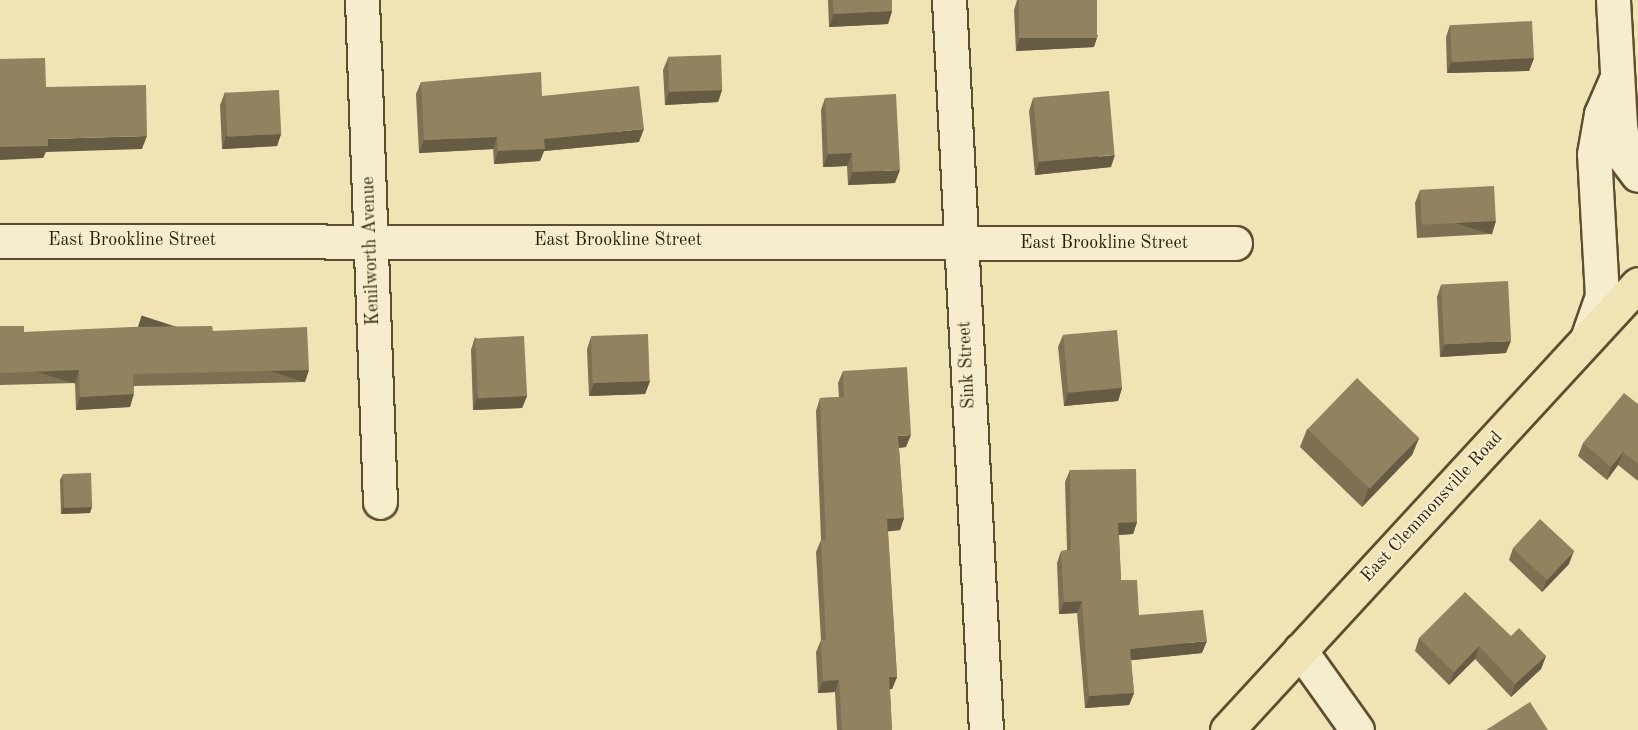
<!DOCTYPE html>
<html>
<head>
<meta charset="utf-8">
<style>
  body { margin:0 }
  #map { position:relative; width:1638px; height:730px; overflow:hidden; background:#f0e3b4; font-family:"Old Standard TT",serif }
  div>[style] { position:absolute }
  .roads { filter:drop-shadow(2px 0 #5e4e30) drop-shadow(-2px 0 #5e4e30) drop-shadow(0 2px #5e4e30) drop-shadow(0 -2px #5e4e30) }
  .minor>* { height:33px; margin:-16.5px; padding:0 16.5px; transform-origin:16.5px; border-radius:16.5px; background:#f5edce }
  .major>* { height:33px; margin:-16.5px; padding:0 16.5px; transform-origin:16.5px; border-radius:16.5px; background:#f0e3b4 }
  .wall>* { inset:0; background:#7e7153 }
  .shaded-wall>* { inset:0; background:#665c43; transform-origin:0 0 }
  .building>* { inset:0; background:#928360; transform-origin:0 0 }
  span { translate:-50% -50%; white-space:nowrap; text-align:center; line-height:1.15; -webkit-text-stroke:4.5px #f5edce; paint-order:stroke }
  .street-label { font-size:18px; color:#2d1c04 }
</style>
</head>
<body>
<div id="map">
  <div class="roads">
    <div class="minor">
      <i style="left:362px;top:0;width:502px;rotate:87.95deg"></i>
      <i style="left:949px;top:0;width:731px;rotate:87.1deg"></i>
      <i style="left:1613px;top:0;width:126px;rotate:86.8deg"></i>
      <i style="left:1620px;top:126px;width:32px;rotate:81deg"></i>
      <i style="left:1625px;top:158px;width:21px;rotate:53deg"></i>
      <i style="left:0;top:241px;width:1235px;rotate:0.09deg"></i>
      <i style="left:1587px;top:339px;width:46px;rotate:-70.8deg"></i>
      <i style="left:1602px;top:296px;width:142px;rotate:-93.2deg"></i>
      <i style="left:1594px;top:154px;width:41px;rotate:-80.1deg"></i>
      <i style="left:1601px;top:114px;width:40px;rotate:-66.6deg"></i>
      <i style="left:1300px;top:650px;width:98px;rotate:54.5deg"></i>
    </div>
    <div class="major">
      <i style="left:1227px;top:730px;width:606px;rotate:-47.34deg"></i>
    </div>
  </div>
  <div class="wall">
    <i style="clip-path:polygon(828px 0,892px 0,892px 11px,888px 24px,829px 27px)"></i>
    <i style="clip-path:polygon(1017px 0,1097px 0,1094px 47px,1016px 51px,1014px 10px)"></i>
    <i style="clip-path:polygon(1450px 25px,1534px 58px,1529px 71px,1447px 73px,1446px 37px)"></i>
    <i style="clip-path:polygon(668px 58px,722px 90px,718px 102px,665px 105px,663px 70px)"></i>
    <i style="clip-path:polygon(421px 82px,542px 96px,639px 142px,544px 151px,540px 161px,494px 164px,493px 149px,419px 153px,416px 94px)"></i>
    <i style="clip-path:polygon(225px 92px,281px 134px,277px 146px,222px 149px,220px 105px)"></i>
    <i style="clip-path:polygon(825px 98px,895px 183px,848px 185px,847px 166px,823px 167px,821px 110px)"></i>
    <i style="clip-path:polygon(1033px 98px,1111px 167px,1035px 175px,1029px 111px)"></i>
    <i style="clip-path:polygon(1420px 190px,1492px 234px,1417px 238px,1415px 203px)"></i>
    <i style="clip-path:polygon(1441px 285px,1506px 353px,1440px 357px,1437px 297px)"></i>
    <i style="clip-path:polygon(0 326px,24px 332px,213px 331px,305px 382px,134px 386px,130px 407px,76px 410px,75px 383px,0 385px)"></i>
    <i style="clip-path:polygon(1063px 335px,1122px 388px,1118px 401px,1064px 406px,1058px 347px)"></i>
    <i style="clip-path:polygon(475px 337px,527px 396px,522px 408px,473px 410px,471px 350px)"></i>
    <i style="clip-path:polygon(591px 337px,650px 381px,645px 394px,589px 396px,587px 349px)"></i>
    <i style="clip-path:polygon(843px 371px,906px 447px,899px 448px,904px 518px,900px 530px,888px 531px,897px 677px,892px 689px,890px 689px,892px 730px,837px 730px,835px 692px,818px 693px,816px 652px,821px 640px,816px 552px,821px 540px,816px 411px,820px 398px,839px 397px,838px 383px)"></i>
    <i style="clip-path:polygon(1638px 404px,1638px 481px,1618px 465px,1607px 480px,1578px 456px,1583px 443px)"></i>
    <i style="clip-path:polygon(1307px 429px,1419px 438px,1412px 455px,1362px 507px,1300px 447px)"></i>
    <i style="clip-path:polygon(1070px 470px,1137px 522px,1133px 534px,1119px 535px,1121px 580px,1139px 615px,1202px 653px,1131px 660px,1134px 693px,1129px 705px,1085px 708px,1077px 613px,1059px 614px,1057px 563px,1061px 551px,1067px 550px,1065px 482px)"></i>
    <i style="clip-path:polygon(63px 474px,90px 513px,61px 514px,60px 480px)"></i>
    <i style="clip-path:polygon(1513px 548px,1569px 564px,1542px 592px,1509px 560px)"></i>
    <i style="clip-path:polygon(1511px 636px,1546px 656px,1541px 669px,1511px 697px,1475px 659px,1449px 685px,1415px 651px,1419px 638px)"></i>
  </div>
  <div class="shaded-wall">
    <i style="clip-path:polygon(892px 11px,888px 24px,829px 27px,834px 14px)"></i>
    <i style="clip-path:polygon(1098px 35px,1094px 47px,1016px 51px,1020px 38px)"></i>
    <i style="clip-path:polygon(1534px 58px,1529px 71px,1447px 73px,1452px 61px)"></i>
    <i style="clip-path:polygon(722px 90px,718px 102px,665px 105px,669px 92px)"></i>
    <i style="clip-path:polygon(644px 129px,639px 142px,544px 151px,540px 161px,494px 164px,498px 151px,544px 139px)"></i>
    <i style="clip-path:polygon(281px 134px,277px 146px,222px 149px,226px 136px)"></i>
    <i style="clip-path:polygon(147px 136px,142px 149px,46px 152px,43px 158px,0 160px,0 147px,48px 139px)"></i>
    <i style="clip-path:polygon(497px 137px,493px 149px,419px 153px,424px 140px)"></i>
    <i style="clip-path:polygon(852px 153px,847px 166px,823px 167px,828px 154px)"></i>
    <i style="clip-path:polygon(1115px 155px,1111px 167px,1035px 175px,1039px 162px)"></i>
    <i style="clip-path:polygon(900px 170px,895px 183px,848px 185px,853px 172px)"></i>
    <i style="left:1496px;top:221px;width:14px;height:74px;rotate:107deg"></i>
    <i style="clip-path:polygon(1511px 341px,1506px 353px,1440px 357px,1445px 344px)"></i>
    <i style="left:79px;top:370px;width:14px;height:79px;rotate:107deg"></i>
    <i style="left:309px;top:370px;width:13px;height:176px;rotate:108deg"></i>
    <i style="clip-path:polygon(650px 381px,645px 394px,589px 396px,594px 383px)"></i>
    <i style="clip-path:polygon(1122px 388px,1118px 401px,1064px 406px,1068px 393px)"></i>
    <i style="clip-path:polygon(134px 394px,130px 407px,76px 410px,80px 397px)"></i>
    <i style="clip-path:polygon(527px 396px,522px 408px,473px 410px,477px 397px)"></i>
    <i style="clip-path:polygon(911px 435px,906px 447px,893px 448px,898px 436px)"></i>
    <i style="clip-path:polygon(1419px 438px,1412px 455px,1362px 507px,1368px 489px)"></i>
    <i style="clip-path:polygon(1623px 452px,1618px 465px,1607px 480px,1611px 467px)"></i>
    <i style="clip-path:polygon(63px 507px,92px 507px,90px 513px,61px 514px)"></i>
    <i style="clip-path:polygon(904px 518px,900px 530px,883px 532px,887px 519px)"></i>
    <i style="clip-path:polygon(1137px 522px,1133px 534px,1114px 535px,1118px 523px)"></i>
    <i style="clip-path:polygon(1574px 551px,1569px 564px,1542px 592px,1547px 579px)"></i>
    <i style="clip-path:polygon(1082px 601px,1077px 613px,1059px 614px,1064px 602px)"></i>
    <i style="clip-path:polygon(1207px 641px,1202px 653px,1125px 661px,1130px 649px)"></i>
    <i style="clip-path:polygon(1479px 646px,1475px 659px,1449px 685px,1454px 672px)"></i>
    <i style="clip-path:polygon(1546px 656px,1541px 669px,1511px 697px,1515px 684px)"></i>
    <i style="clip-path:polygon(889px 677px,897px 677px,892px 689px,884px 690px)"></i>
    <i style="clip-path:polygon(839px 680px,835px 692px,818px 693px,823px 681px)"></i>
    <i style="clip-path:polygon(1134px 693px,1129px 705px,1085px 708px,1089px 696px)"></i>
  </div>
  <div class="building">
    <i style="clip-path:polygon(833px 0,892px 0,892px 11px,834px 14px)"></i>
    <i style="left:1019px;top:0;width:78px;height:38px"></i>
    <i style="left:1532px;top:21px;width:37px;height:82px;rotate:87deg"></i>
    <i style="left:721px;top:55px;width:35px;height:53px;rotate:88deg"></i>
    <i style="clip-path:polygon(45px 58px,46px 87px,146px 85px,147px 136px,48px 139px,48px 146px,0 147px,0 59px)"></i>
    <i style="clip-path:polygon(541px 72px,542px 96px,639px 86px,644px 129px,544px 139px,545px 149px,498px 151px,497px 137px,424px 140px,421px 82px)"></i>
    <i style="left:279px;top:90px;width:44px;height:54px;rotate:87deg"></i>
    <i style="left:1109px;top:91px;width:64px;height:76px;rotate:85deg"></i>
    <i style="clip-path:polygon(896px 94px,900px 170px,853px 172px,852px 153px,828px 154px,825px 98px)"></i>
    <i style="left:1494px;top:186px;width:35px;height:74px;rotate:87deg"></i>
    <i style="left:1508px;top:281px;width:60px;height:67px;rotate:87deg"></i>
    <i style="clip-path:polygon(0 326px,24px 326px,24px 332px,131px 327px,212px 326px,213px 331px,307px 327px,309px 370px,133px 374px,134px 394px,80px 397px,79px 370px,0 373px)"></i>
    <i style="left:1117px;top:330px;width:58px;height:54px;rotate:85deg"></i>
    <i style="left:648px;top:334px;width:47px;height:57px;rotate:88deg"></i>
    <i style="left:524px;top:336px;width:60px;height:49px;rotate:87deg"></i>
    <i style="clip-path:polygon(907px 367px,911px 435px,898px 436px,904px 518px,887px 519px,897px 677px,889px 677px,892px 730px,842px 730px,839px 680px,823px 681px,821px 640px,826px 640px,821px 540px,826px 540px,820px 398px,844px 397px,843px 371px)"></i>
    <i style="left:1357px;top:378px;width:86px;height:71px;rotate:44deg"></i>
    <i style="clip-path:polygon(1624px 393px,1638px 404px,1638px 464px,1623px 452px,1611px 467px,1583px 443px)"></i>
    <i style="clip-path:polygon(1136px 469px,1137px 522px,1118px 523px,1121px 580px,1137px 580px,1139px 615px,1203px 610px,1207px 641px,1130px 649px,1134px 693px,1089px 696px,1082px 601px,1064px 602px,1061px 551px,1071px 550px,1070px 470px)"></i>
    <i style="left:91px;top:473px;width:34px;height:28px;rotate:88deg"></i>
    <i style="left:1540px;top:519px;width:47px;height:40px;rotate:43deg"></i>
    <i style="clip-path:polygon(1465px 592px,1511px 636px,1519px 628px,1546px 656px,1515px 684px,1479px 646px,1454px 672px,1419px 638px)"></i>
    <i style="clip-path:polygon(1530px 702px,1548px 730px,1486px 730px)"></i>
  </div>
  <div class="street-label">
    <span style="left:132px;top:240px">East Brookline Street</span>
    <span style="left:618px;top:240px">East Brookline Street</span>
    <span style="left:1104px;top:243px">East Brookline Street</span>
    <span style="left:371px;top:251px;rotate:-92deg">Kenilworth Avenue</span>
    <span style="left:967px;top:365px;rotate:-93deg">Sink Street</span>
    <span style="left:1432px;top:507px;rotate:-47deg">East Clemmonsville Road</span>
  </div>
</div>
</body>
</html>
